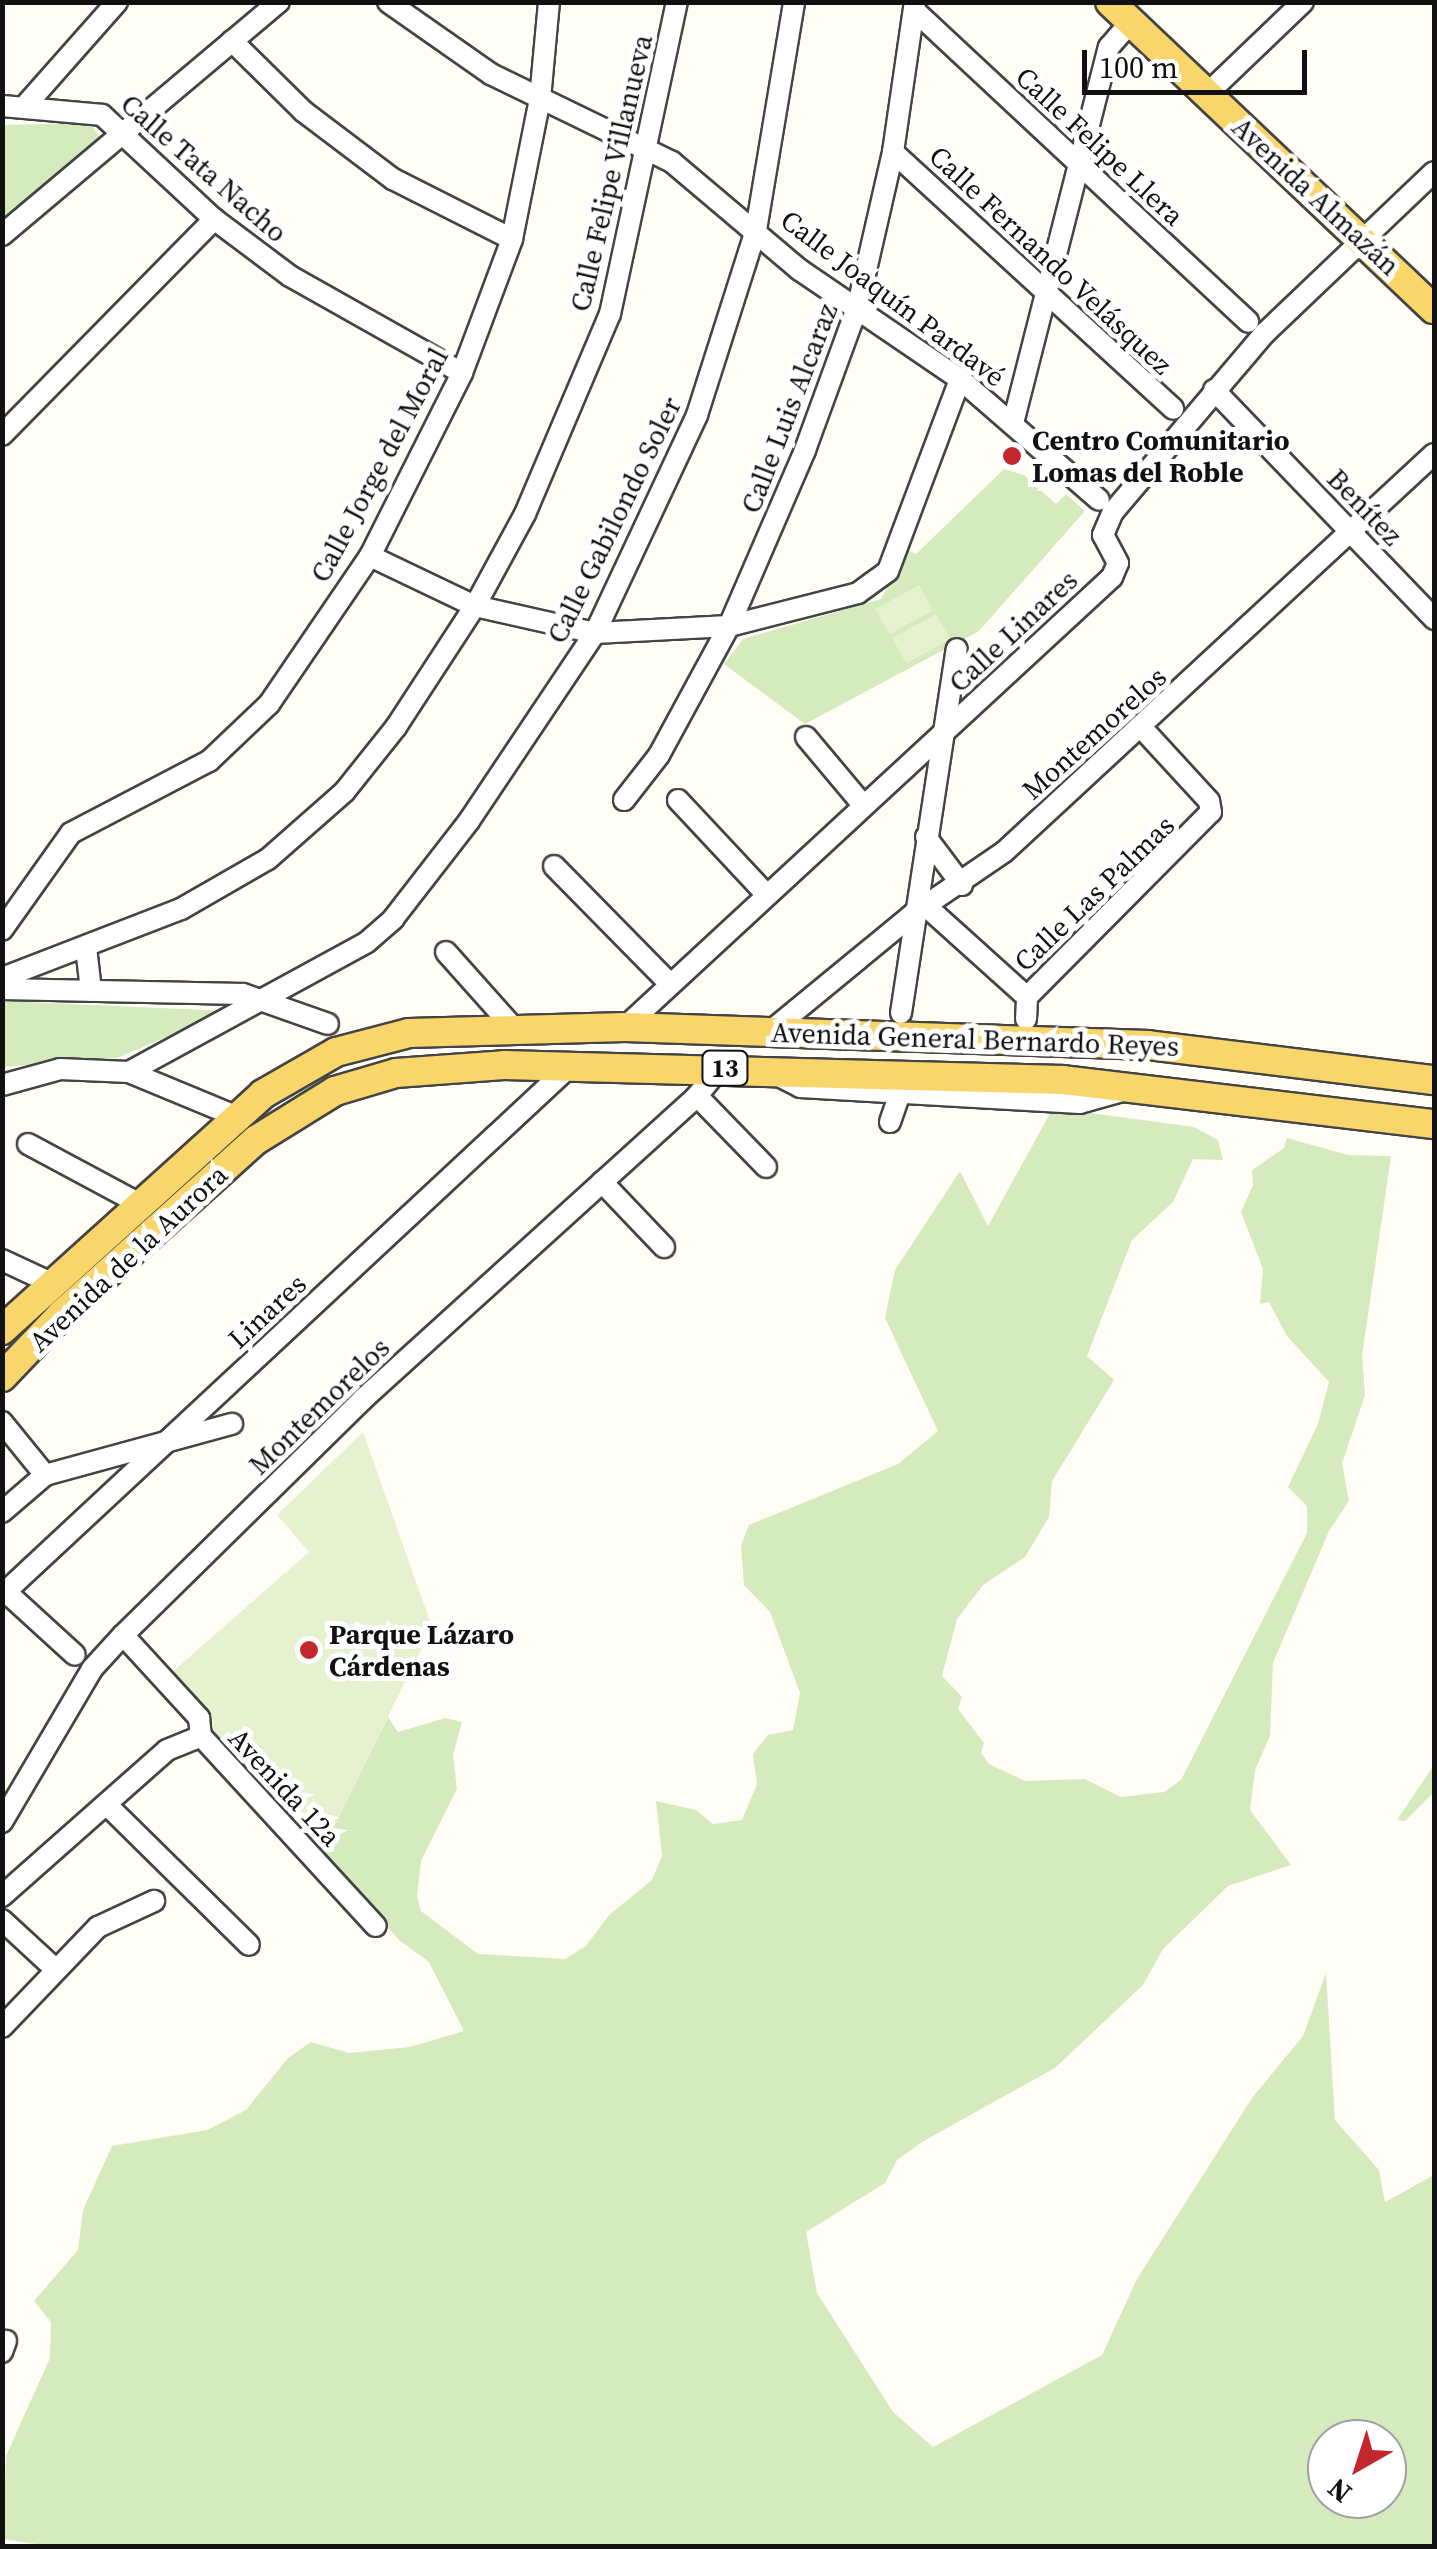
<!DOCTYPE html>
<html>
<head>
<meta charset="utf-8">
<style>
  body { margin:0 }
  #map { position:relative; width:1437px; height:2549px; overflow:hidden; background:#fffdf5; font-family:"Source Serif 4",serif }
  div>[style] { position:absolute }
  .green>* { inset:0; background:#d5ebbd }
  .pitch>* { inset:0; background:#e6f2cf; transform-origin:0 0 }
  .roads { filter:drop-shadow(2px 0 #444) drop-shadow(-2px 0 #444) drop-shadow(0 2px #444) drop-shadow(0 -2px #444) }
  .minor>* { height:20px; margin:-10px; padding:0 10px; transform-origin:10px; border-radius:10px; background:#fff }
  .major>* { height:28px; margin:-14px; padding:0 14px; transform-origin:14px; border-radius:14px; background:#f9d66b }
  .dots>* { width:28px; height:28px; translate:-50% -50%; box-sizing:border-box; border:5px solid #fff; border-radius:50% }
  span { translate:-50% -50%; white-space:nowrap; text-align:center; line-height:1.15; -webkit-text-stroke:10px #fff; paint-order:stroke }
  .shield-label span { padding:2px 8px; background:#fff; border:2px solid; border-radius:8px; -webkit-text-stroke-width:0 }
  .shield-label { font-size:25px; color:#111; font-weight:700 }
  .street-label { font-size:28px; color:#111 }
  .poi-label { font-size:28px; color:#111; font-weight:700 }
  .left { translate:0 -50%; text-align:left }
  .frame { position:absolute; inset:0; border:5px solid #111; pointer-events:none }
  .north { position:absolute; left:1307px; top:2419px; width:100px; height:100px; box-sizing:border-box; background:#fff; border:2px solid #a0a0a0; border-radius:50%; rotate:219deg; font-size:28px; font-weight:700; line-height:40px; text-align:center; color:#111 }
  .north::after { content:''; display:block; margin:auto; width:35px; height:45px; background:#c4262e; clip-path:polygon(50% 0,100% 100%,50% 72%,0 100%) }
  .scale { position:absolute; left:1082px; top:50px; width:225px; height:45px; box-sizing:border-box; border:5px solid #111; border-top:0; padding-left:12px; font-size:30px; line-height:35px; white-space:nowrap; color:#111; -webkit-text-stroke:8px #fff; paint-order:stroke }
</style>
</head>
<body>
<div id="map">
  <div class="green">
    <i style="clip-path:polygon(90px 123px,100px 138px,3px 221px,3px 125px)"></i>
    <i style="clip-path:polygon(1004px 469px,1024px 475px,1056px 504px,1066px 494px,1085px 511px,979px 631px,805px 724px,724px 664px,743px 639px,881px 599px,908px 550px,916px 554px)"></i>
    <i style="clip-path:polygon(3px 1001px,228px 1011px,117px 1058px,3px 1067px)"></i>
    <i style="clip-path:polygon(evenodd,1053px 1108px,1194px 1127px,1218px 1140px,1223px 1160px,1193px 1159px,1173px 1202px,1132px 1240px,1087px 1356px,1114px 1380px,1052px 1481px,1049px 1517px,1025px 1557px,983px 1585px,957px 1619px,942px 1676px,962px 1697px,958px 1709px,984px 1743px,981px 1753px,989px 1764px,1025px 1781px,1085px 1779px,1121px 1797px,1164px 1792px,1181px 1780px,1307px 1533px,1307px 1506px,1288px 1487px,1318px 1424px,1329px 1382px,1287px 1336px,1269px 1302px,1260px 1304px,1263px 1269px,1241px 1212px,1253px 1185px,1252px 1170px,1284px 1148px,1287px 1138px,1348px 1155px,1391px 1156px,1362px 1356px,1365px 1395px,1342px 1463px,1349px 1501px,1329px 1531px,1273px 1663px,1270px 1736px,1255px 1770px,1250px 1810px,1291px 1865px,1228px 1886px,1163px 1949px,1143px 1985px,1055px 2068px,922px 2142px,897px 2160px,885px 2183px,806px 2232px,817px 2293px,893px 2412px,933px 2447px,1102px 2355px,1137px 2279px,1252px 2098px,1303px 2036px,1326px 1973px,1335px 2120px,1379px 2170px,1385px 2202px,1434px 2175px,1434px 2546px,49px 2546px,3px 2539px,6px 2456px,50px 2358px,51px 2322px,34px 2301px,78px 2250px,83px 2210px,112px 2146px,207px 2130px,246px 2110px,288px 2058px,311px 2042px,349px 2053px,410px 2047px,464px 2031px,429px 1962px,399px 1940px,321px 1853px,388px 1717px,398px 1732px,445px 1718px,462px 1722px,453px 1755px,457px 1789px,421px 1861px,417px 1896px,421px 1911px,478px 1954px,565px 1959px,586px 1946px,609px 1915px,652px 1880px,662px 1856px,656px 1801px,696px 1810px,713px 1824px,742px 1820px,757px 1784px,753px 1754px,768px 1735px,793px 1730px,800px 1693px,770px 1612px,744px 1585px,741px 1545px,749px 1525px,898px 1464px,938px 1431px,885px 1318px,895px 1270px,960px 1171px,988px 1226px,1053px 1108px,1327px 2439px,1387px 2439px,1387px 2499px,1327px 2499px,1327px 2439px)"></i>
    <i style="clip-path:polygon(1434px 1765px,1434px 1792px,1405px 1821px,1397px 1820px)"></i>
  </div>
  <div class="pitch">
    <i style="left:919px;top:585px;width:29px;height:50px;rotate:61deg"></i>
    <i style="left:936px;top:614px;width:29px;height:50px;rotate:61deg"></i>
    <i style="clip-path:polygon(363px 1432px,432px 1627px,321px 1853px,216px 1742px,208px 1714px,171px 1673px,309px 1552px,277px 1515px)"></i>
  </div>
  <div class="roads">
    <div class="minor">
      <i style="left:388px;top:2px;width:126px;rotate:35deg"></i>
      <i style="left:491px;top:74px;width:201px;rotate:25.9deg"></i>
      <i style="left:672px;top:162px;width:167px;rotate:40.2deg"></i>
      <i style="left:800px;top:270px;width:194px;rotate:34.3deg"></i>
      <i style="left:960px;top:379px;width:184px;rotate:41deg"></i>
      <i style="left:914px;top:10px;width:457px;rotate:43deg"></i>
      <i style="left:232px;top:41px;width:100px;rotate:44.6deg"></i>
      <i style="left:303px;top:111px;width:113px;rotate:37.1deg"></i>
      <i style="left:393px;top:179px;width:133px;rotate:26.8deg"></i>
      <i style="left:1207px;top:94px;width:133px;rotate:-43.8deg"></i>
      <i style="left:2px;top:106px;width:100px;rotate:5.1deg"></i>
      <i style="left:102px;top:115px;width:153px;rotate:42.9deg"></i>
      <i style="left:214px;top:219px;width:95px;rotate:36.9deg"></i>
      <i style="left:290px;top:276px;width:197px;rotate:29.4deg"></i>
      <i style="left:25px;top:106px;width:139px;rotate:-48.5deg"></i>
      <i style="left:893px;top:152px;width:380px;rotate:42.5deg"></i>
      <i style="left:2px;top:235px;width:362px;rotate:-40.1deg"></i>
      <i style="left:1214px;top:390px;width:318px;rotate:46.1deg"></i>
      <i style="left:1013px;top:423px;width:388px;rotate:-75.7deg"></i>
      <i style="left:1109px;top:47px;width:33px;rotate:-49deg"></i>
      <i style="left:2px;top:435px;width:303px;rotate:-45.5deg"></i>
      <i style="left:370px;top:556px;width:116px;rotate:25.5deg"></i>
      <i style="left:475px;top:606px;width:123px;rotate:12.7deg"></i>
      <i style="left:595px;top:633px;width:134px;rotate:-3deg"></i>
      <i style="left:729px;top:626px;width:133px;rotate:-14.3deg"></i>
      <i style="left:858px;top:593px;width:37px;rotate:-36deg"></i>
      <i style="left:888px;top:571px;width:205px;rotate:-69.4deg"></i>
      <i style="left:806px;top:737px;width:89px;rotate:50deg"></i>
      <i style="left:624px;top:800px;width:57px;rotate:-52.1deg"></i>
      <i style="left:659px;top:755px;width:147px;rotate:-61.5deg"></i>
      <i style="left:729px;top:626px;width:192px;rotate:-66.6deg"></i>
      <i style="left:805px;top:450px;width:154px;rotate:-69.9deg"></i>
      <i style="left:858px;top:305px;width:157px;rotate:-77.1deg"></i>
      <i style="left:893px;top:152px;width:152px;rotate:-81.7deg"></i>
      <i style="left:678px;top:800px;width:126px;rotate:46.9deg"></i>
      <i style="left:926px;top:837px;width:60px;rotate:53.1deg"></i>
      <i style="left:554px;top:866px;width:164px;rotate:45.5deg"></i>
      <i style="left:927px;top:907px;width:135px;rotate:42deg"></i>
      <i style="left:2px;top:930px;width:119px;rotate:-54.6deg"></i>
      <i style="left:71px;top:833px;width:156px;rotate:-27.6deg"></i>
      <i style="left:209px;top:761px;width:83px;rotate:-43.5deg"></i>
      <i style="left:269px;top:704px;width:179px;rotate:-55.7deg"></i>
      <i style="left:370px;top:556px;width:205px;rotate:-63.3deg"></i>
      <i style="left:462px;top:373px;width:143px;rotate:-69.5deg"></i>
      <i style="left:512px;top:239px;width:143px;rotate:-78.7deg"></i>
      <i style="left:540px;top:99px;width:97px;rotate:-84.7deg"></i>
      <i style="left:86px;top:947px;width:44px;rotate:83.5deg"></i>
      <i style="left:446px;top:952px;width:98px;rotate:48.3deg"></i>
      <i style="left:2px;top:978px;width:192px;rotate:-21.1deg"></i>
      <i style="left:181px;top:909px;width:100px;rotate:-29.9deg"></i>
      <i style="left:268px;top:859px;width:103px;rotate:-41.4deg"></i>
      <i style="left:345px;top:791px;width:82px;rotate:-51.4deg"></i>
      <i style="left:396px;top:727px;width:145px;rotate:-56.9deg"></i>
      <i style="left:475px;top:606px;width:105px;rotate:-61.5deg"></i>
      <i style="left:525px;top:514px;width:217px;rotate:-67deg"></i>
      <i style="left:610px;top:314px;width:319px;rotate:-77.9deg"></i>
      <i style="left:2px;top:989px;width:241px;rotate:1.2deg"></i>
      <i style="left:243px;top:994px;width:90px;rotate:19.4deg"></i>
      <i style="left:901px;top:1013px;width:368px;rotate:-81.3deg"></i>
      <i style="left:1026px;top:1019px;width:22px;rotate:-87deg"></i>
      <i style="left:1027px;top:997px;width:261px;rotate:-45.2deg"></i>
      <i style="left:1211px;top:812px;width:11px;rotate:-100deg"></i>
      <i style="left:1209px;top:801px;width:100px;rotate:-132.6deg"></i>
      <i style="left:625px;top:1027px;width:663px;rotate:-42.74deg"></i>
      <i style="left:1112px;top:577px;width:15px;rotate:-67deg"></i>
      <i style="left:1118px;top:563px;width:32px;rotate:-118deg"></i>
      <i style="left:1103px;top:535px;width:25px;rotate:-67deg"></i>
      <i style="left:1113px;top:512px;width:235px;rotate:-49.7deg"></i>
      <i style="left:1265px;top:333px;width:233px;rotate:-43.6deg"></i>
      <i style="left:772px;top:1030px;width:183px;rotate:-39.4deg"></i>
      <i style="left:913px;top:914px;width:110px;rotate:-34.3deg"></i>
      <i style="left:1004px;top:852px;width:586px;rotate:-42.79deg"></i>
      <i style="left:129px;top:1072px;width:115px;rotate:22.5deg"></i>
      <i style="left:775px;top:1074px;width:28px;rotate:27deg"></i>
      <i style="left:800px;top:1087px;width:280px;rotate:3.3deg"></i>
      <i style="left:1080px;top:1103px;width:51px;rotate:-15.9deg"></i>
      <i style="left:2px;top:1085px;width:60px;rotate:-15.4deg"></i>
      <i style="left:60px;top:1069px;width:69px;rotate:2.5deg"></i>
      <i style="left:129px;top:1072px;width:271px;rotate:-28.6deg"></i>
      <i style="left:367px;top:942px;width:35px;rotate:-41deg"></i>
      <i style="left:393px;top:919px;width:124px;rotate:-52.2deg"></i>
      <i style="left:469px;top:821px;width:226px;rotate:-56.2deg"></i>
      <i style="left:595px;top:633px;width:241px;rotate:-64.9deg"></i>
      <i style="left:697px;top:415px;width:194px;rotate:-72.3deg"></i>
      <i style="left:756px;top:230px;width:231px;rotate:-80.5deg"></i>
      <i style="left:697px;top:1096px;width:99px;rotate:45.8deg"></i>
      <i style="left:890px;top:1122px;width:31px;rotate:-71deg"></i>
      <i style="left:28px;top:1144px;width:125px;rotate:28.2deg"></i>
      <i style="left:602px;top:1182px;width:90px;rotate:46.4deg"></i>
      <i style="left:2px;top:1260px;width:54px;rotate:25.1deg"></i>
      <i style="left:2px;top:1422px;width:68px;rotate:50.9deg"></i>
      <i style="left:2px;top:1512px;width:57px;rotate:-40.7deg"></i>
      <i style="left:45px;top:1475px;width:194px;rotate:-15.3deg"></i>
      <i style="left:6px;top:1592px;width:93px;rotate:42.4deg"></i>
      <i style="left:2px;top:1595px;width:775px;rotate:-42.96deg"></i>
      <i style="left:123px;top:1635px;width:113px;rotate:47.5deg"></i>
      <i style="left:199px;top:1718px;width:18px;rotate:84deg"></i>
      <i style="left:201px;top:1736px;width:258px;rotate:47.4deg"></i>
      <i style="left:107px;top:1805px;width:199px;rotate:44.6deg"></i>
      <i style="left:2px;top:1822px;width:178px;rotate:-59.5deg"></i>
      <i style="left:92px;top:1669px;width:46px;rotate:-47.6deg"></i>
      <i style="left:123px;top:1635px;width:337px;rotate:-44.5deg"></i>
      <i style="left:363px;top:1399px;width:451px;rotate:-42.2deg"></i>
      <i style="left:697px;top:1096px;width:36px;rotate:-51deg"></i>
      <i style="left:2px;top:1896px;width:220px;rotate:-41.5deg"></i>
      <i style="left:167px;top:1750px;width:37px;rotate:-22deg"></i>
      <i style="left:2px;top:1920px;width:71px;rotate:42.7deg"></i>
      <i style="left:2px;top:2027px;width:139px;rotate:-46.2deg"></i>
      <i style="left:98px;top:1927px;width:62px;rotate:-24.9deg"></i>
      <i style="left:2px;top:2352px;width:12px;rotate:-70deg"></i>
    </div>
    <div class="major">
      <i style="left:1110px;top:2px;width:446px;rotate:43.5deg"></i>
      <i style="left:2px;top:1330px;width:352px;rotate:-42.1deg"></i>
      <i style="left:263px;top:1094px;width:84px;rotate:-29.9deg"></i>
      <i style="left:336px;top:1052px;width:75px;rotate:-14.6deg"></i>
      <i style="left:409px;top:1033px;width:216px;rotate:-1.6deg"></i>
      <i style="left:625px;top:1027px;width:523px;rotate:1.97deg"></i>
      <i style="left:1148px;top:1045px;width:288px;rotate:7deg"></i>
      <i style="left:2px;top:1377px;width:87px;rotate:-46.4deg"></i>
      <i style="left:62px;top:1314px;width:261px;rotate:-41.9deg"></i>
      <i style="left:256px;top:1140px;width:93px;rotate:-31.8deg"></i>
      <i style="left:335px;top:1091px;width:64px;rotate:-16.4deg"></i>
      <i style="left:396px;top:1073px;width:108px;rotate:-4.2deg"></i>
      <i style="left:504px;top:1065px;width:559px;rotate:1.54deg"></i>
      <i style="left:1063px;top:1080px;width:374px;rotate:6.8deg"></i>
    </div>
  </div>
  <div class="dots">
    <i style="left:1012px;top:456px;background:#c4262e"></i>
    <i style="left:309px;top:1650px;background:#c4262e"></i>
  </div>
  <div class="shield-label">
    <span style="left:725px;top:1068px">13</span>
  </div>
  <div class="street-label">
    <span style="left:1100px;top:146px;rotate:43deg">Calle Felipe Llera</span>
    <span style="left:204px;top:168px;rotate:41deg">Calle Tata Nacho</span>
    <span style="left:611px;top:173px;rotate:-77deg">Calle Felipe Villanueva</span>
    <span style="left:1316px;top:196px;rotate:43deg">Avenida Almazán</span>
    <span style="left:1051px;top:260px;rotate:43deg">Calle Fernando Velásquez</span>
    <span style="left:893px;top:298px;rotate:37deg">Calle Joaquín Pardavé</span>
    <span style="left:789px;top:408px;rotate:-69deg">Calle Luis Alcaraz</span>
    <span style="left:379px;top:465px;rotate:-62deg">Calle Jorge del Moral</span>
    <span style="left:1365px;top:507px;rotate:46deg">Benítez</span>
    <span style="left:614px;top:520px;rotate:-64deg">Calle Gabilondo Soler</span>
    <span style="left:1013px;top:631px;rotate:-43deg">Calle Linares</span>
    <span style="left:1094px;top:733px;rotate:-42deg">Montemorelos</span>
    <span style="left:1094px;top:893px;rotate:-44deg">Calle Las Palmas</span>
    <span style="left:975px;top:1039px;rotate:2deg">Avenida General Bernardo Reyes</span>
    <span style="left:128px;top:1258px;rotate:-43deg">Avenida de la Aurora</span>
    <span style="left:267px;top:1311px;rotate:-43deg">Linares</span>
    <span style="left:319px;top:1406px;rotate:-44deg">Montemorelos</span>
    <span style="left:285px;top:1787px;rotate:47deg">Avenida 12a</span>
  </div>
  <div class="poi-label">
    <span class="left" style="left:1032px;top:456px">Centro Comunitario<br>Lomas del Roble</span>
    <span class="left" style="left:329px;top:1650px">Parque Lázaro<br>Cárdenas</span>
  </div>
  <div class="frame"></div>
  <div class="north">N</div>
  <div class="scale">100 m</div>
</div>
</body>
</html>
